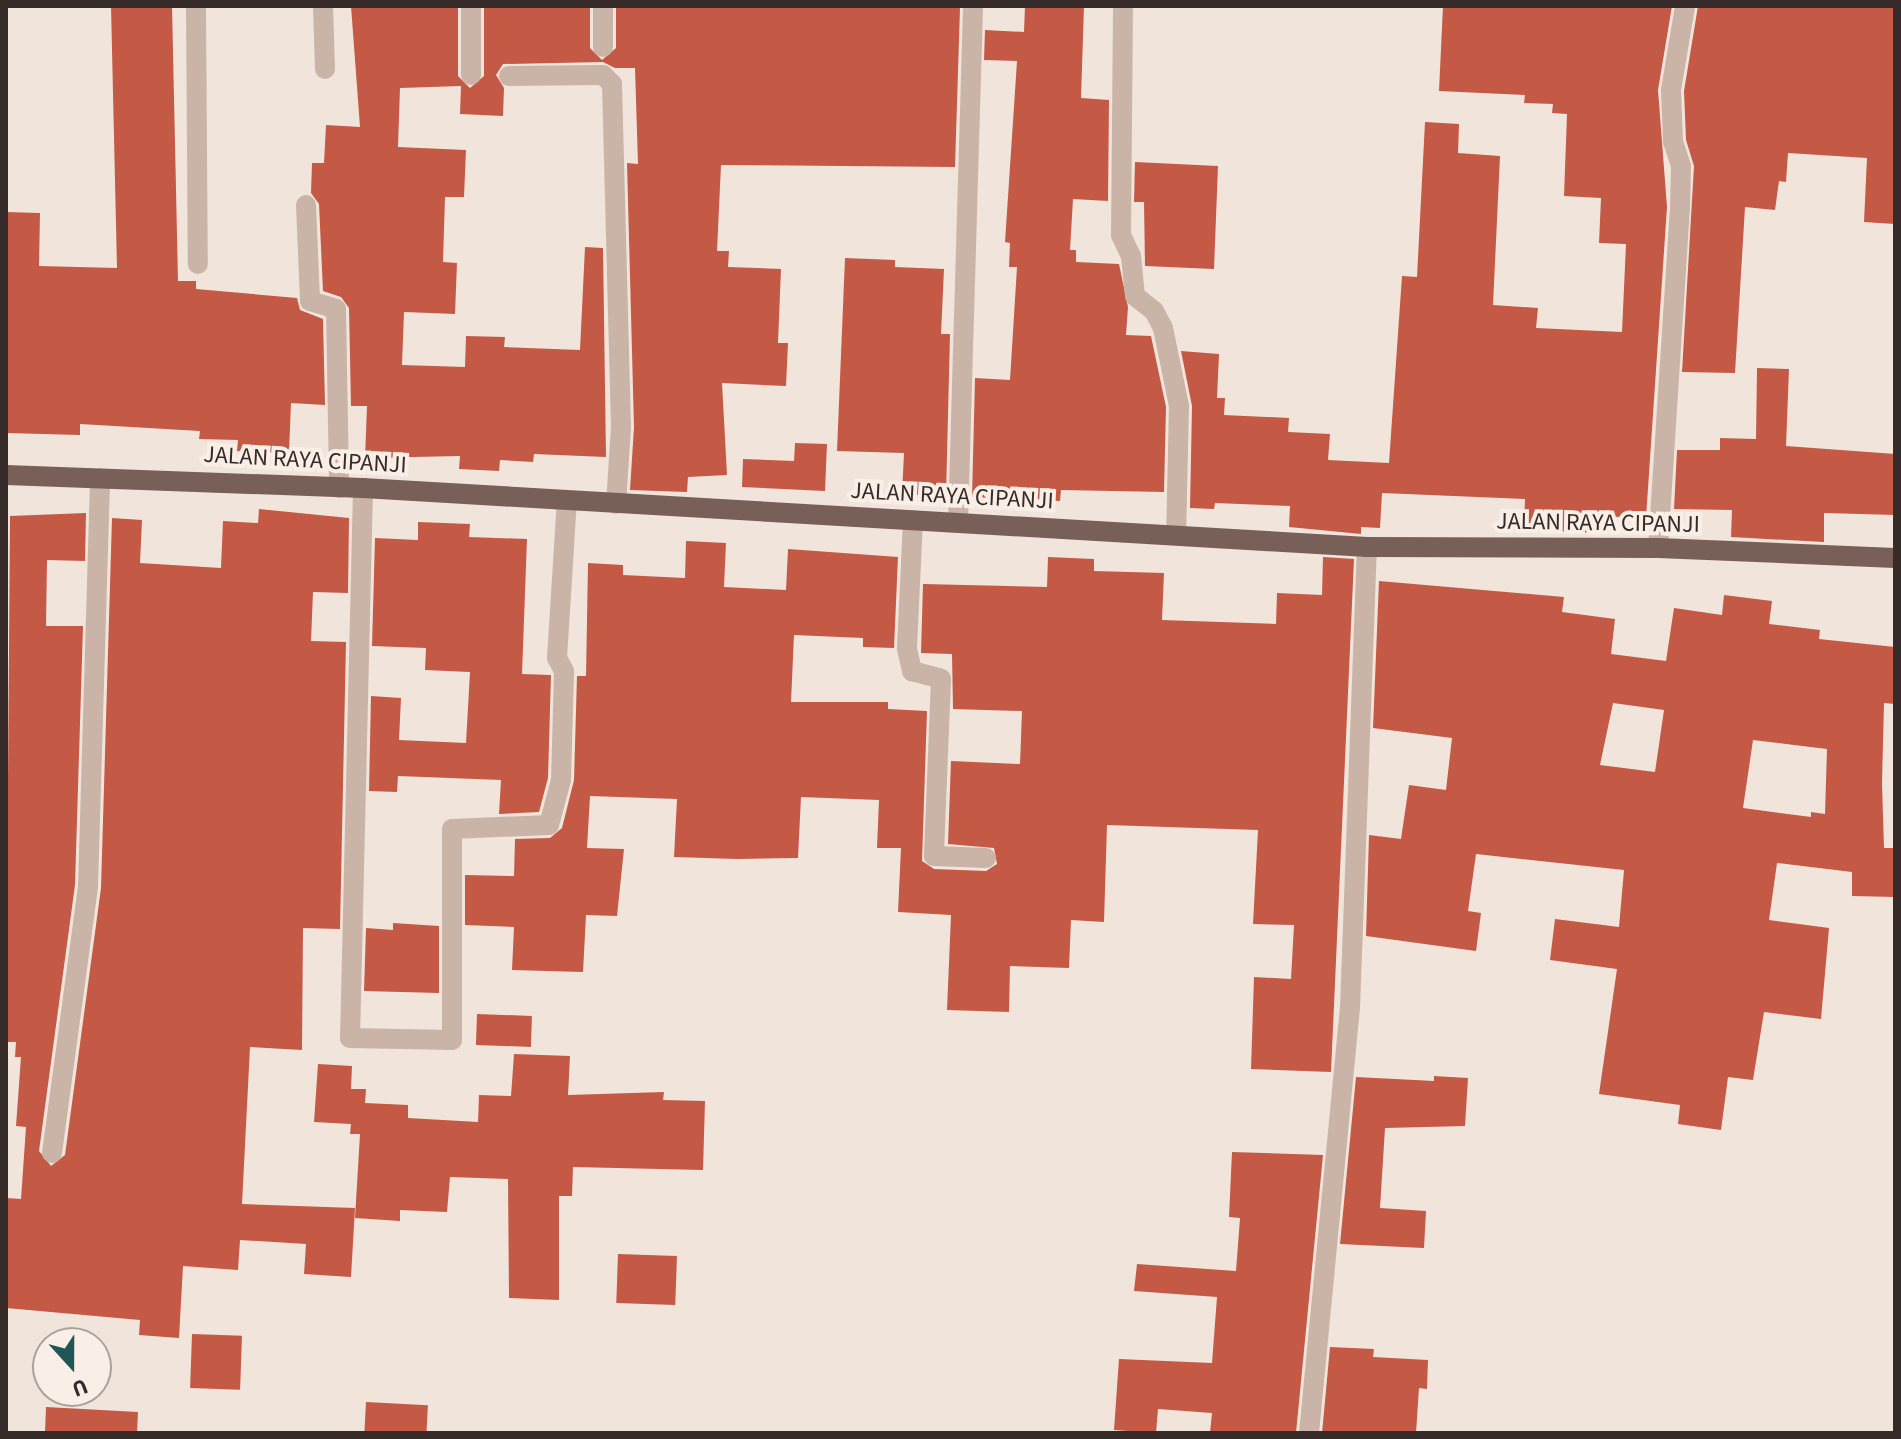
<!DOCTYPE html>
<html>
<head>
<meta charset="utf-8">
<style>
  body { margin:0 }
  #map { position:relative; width:1901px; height:1439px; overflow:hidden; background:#f1e5db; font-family:"Source Sans 3",sans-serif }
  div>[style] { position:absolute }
  .building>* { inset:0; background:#c45946; transform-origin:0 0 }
  .minor>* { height:20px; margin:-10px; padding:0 10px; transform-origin:10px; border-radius:10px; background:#c9b4a7 }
  .major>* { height:20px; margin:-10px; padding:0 10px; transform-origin:10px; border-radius:10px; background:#786059 }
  span { translate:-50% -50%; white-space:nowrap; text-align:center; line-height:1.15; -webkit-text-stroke:8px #f9efe7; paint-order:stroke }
  .street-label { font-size:24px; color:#362b28 }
  .frame { position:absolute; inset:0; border:8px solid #362b28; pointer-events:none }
  .north { position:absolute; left:32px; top:1327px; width:80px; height:80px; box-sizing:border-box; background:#f9efe7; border:2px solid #aba19b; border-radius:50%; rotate:159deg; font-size:22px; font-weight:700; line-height:32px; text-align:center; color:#362b28 }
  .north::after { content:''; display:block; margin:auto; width:28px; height:36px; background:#1e5755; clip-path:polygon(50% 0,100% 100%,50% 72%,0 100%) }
</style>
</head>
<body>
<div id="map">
  <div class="building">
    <i style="clip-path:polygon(111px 6px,172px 6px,178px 281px,196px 281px,196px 289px,297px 298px,300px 310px,323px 319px,325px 405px,291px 403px,289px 453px,237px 451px,238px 440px,199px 439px,200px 431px,80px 424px,80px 435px,6px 433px,6px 212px,40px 213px,39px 266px,117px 268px)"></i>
    <i style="clip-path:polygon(351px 6px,458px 6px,458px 76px,470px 88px,484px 76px,484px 6px,590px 6px,590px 48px,602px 60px,616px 48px,616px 6px,960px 8px,955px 167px,721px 165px,717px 251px,729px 251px,728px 267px,781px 269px,778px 343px,788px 343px,786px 386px,722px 383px,727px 475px,688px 477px,687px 492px,630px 490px,634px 427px,627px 163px,638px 164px,635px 68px,615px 68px,603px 62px,503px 64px,496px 75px,504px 88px,503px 116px,460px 114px,461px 86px,400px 88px,398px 147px,466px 150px,464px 197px,445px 197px,443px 262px,457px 263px,455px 314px,404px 312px,402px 365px,465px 367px,466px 336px,505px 337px,504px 347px,580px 350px,585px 247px,603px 248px,606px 457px,534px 454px,533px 462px,500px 460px,499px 471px,459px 469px,460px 456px,365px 458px,367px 406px,351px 406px,349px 308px,341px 297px,323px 291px,319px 204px,311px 193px,312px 163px,324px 163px,326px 125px,360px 127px)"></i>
    <i style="clip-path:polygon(1025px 6px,1084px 6px,1081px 98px,1109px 100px,1108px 201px,1073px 199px,1070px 250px,1076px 250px,1076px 262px,1119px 264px,1128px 307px,1126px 335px,1151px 336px,1166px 407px,1164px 492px,1061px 490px,1060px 501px,972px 497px,975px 378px,1010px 380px,1017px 267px,1009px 267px,1010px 243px,1005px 242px,1017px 61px,984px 60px,985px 30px,1024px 32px)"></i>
    <i style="clip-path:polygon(1443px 6px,1672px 6px,1658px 90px,1667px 207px,1646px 518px,1595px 516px,1595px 533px,1552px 531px,1524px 527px,1525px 499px,1382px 493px,1380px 528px,1361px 527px,1361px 534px,1289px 527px,1290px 506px,1215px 503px,1214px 509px,1190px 508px,1192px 406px,1181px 351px,1219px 354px,1217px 398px,1225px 398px,1224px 415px,1289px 418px,1288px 432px,1330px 434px,1328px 460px,1389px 463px,1402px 276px,1417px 277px,1425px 122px,1459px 124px,1458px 153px,1500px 156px,1493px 305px,1538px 308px,1536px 328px,1622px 332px,1626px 244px,1599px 243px,1601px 198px,1564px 196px,1567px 114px,1552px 113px,1553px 104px,1524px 103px,1525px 95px,1439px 91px)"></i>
    <i style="clip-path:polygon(1698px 6px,1895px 6px,1895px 224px,1864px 222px,1867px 158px,1788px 153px,1786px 182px,1779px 181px,1775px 210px,1745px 207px,1735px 373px,1682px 372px,1694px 166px,1686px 140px,1684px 91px)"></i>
    <i style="clip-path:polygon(1135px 162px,1218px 166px,1214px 269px,1145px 266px,1144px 202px,1134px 202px)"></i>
    <i style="clip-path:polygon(845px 258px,895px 260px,895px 267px,944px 269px,941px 334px,950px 334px,946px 496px,902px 494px,904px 453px,837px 451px)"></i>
    <i style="clip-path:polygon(1757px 368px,1789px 369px,1786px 446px,1895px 454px,1895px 515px,1824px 513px,1824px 542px,1731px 537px,1732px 510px,1674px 509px,1677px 450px,1720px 450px,1720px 438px,1756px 439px)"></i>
    <i style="clip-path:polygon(795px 443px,827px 444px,825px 491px,742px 487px,743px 459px,794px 461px)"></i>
    <i style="clip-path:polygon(259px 509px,349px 518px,348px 593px,313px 592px,311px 641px,346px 642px,340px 929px,303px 928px,302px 1050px,250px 1047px,242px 1204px,355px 1208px,351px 1277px,304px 1274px,306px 1244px,240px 1240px,238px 1270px,183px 1266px,179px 1338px,139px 1335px,140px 1320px,6px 1308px,6px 1198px,21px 1199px,26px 1127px,16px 1126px,21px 1057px,15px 1057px,16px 1042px,6px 1042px,10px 516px,86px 513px,85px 561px,47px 560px,46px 626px,83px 626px,75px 885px,39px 1151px,51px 1166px,65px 1155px,101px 888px,112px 518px,142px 520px,140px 563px,221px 568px,223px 521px,258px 523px)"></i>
    <i style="clip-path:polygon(418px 522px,470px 524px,469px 537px,527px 539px,522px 674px,551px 675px,548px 778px,539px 812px,499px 814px,501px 780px,398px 776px,397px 792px,369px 791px,371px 696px,401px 698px,399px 740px,466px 743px,470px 672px,425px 670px,426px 648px,372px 646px,375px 538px,418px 540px)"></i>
    <i style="clip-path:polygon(686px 541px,726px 543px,724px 587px,786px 590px,788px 549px,898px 557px,894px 648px,863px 647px,863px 638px,794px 635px,791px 702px,888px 702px,888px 709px,927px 711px,922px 861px,934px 869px,986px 871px,997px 864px,994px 848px,948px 844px,951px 761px,1020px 764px,1022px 711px,953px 709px,952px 654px,921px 653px,923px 584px,1047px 587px,1048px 557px,1094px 559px,1094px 571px,1164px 573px,1162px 620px,1276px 624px,1277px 593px,1322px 595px,1323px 557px,1354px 559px,1331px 1072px,1251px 1069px,1254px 977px,1291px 979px,1294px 925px,1253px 924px,1258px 830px,1107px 825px,1104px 922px,1071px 920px,1069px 968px,1010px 966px,1009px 1012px,947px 1010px,951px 915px,898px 912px,901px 848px,877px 848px,879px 800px,801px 797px,798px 858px,737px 859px,674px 857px,677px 799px,590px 796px,587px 848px,624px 849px,617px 916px,586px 915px,583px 972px,512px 970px,514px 927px,465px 925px,465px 875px,514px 876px,515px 839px,550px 838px,562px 828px,574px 780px,577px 676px,586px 676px,588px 563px,623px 565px,623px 575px,685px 578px)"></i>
    <i style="clip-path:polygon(evenodd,1379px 581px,1564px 597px,1562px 612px,1615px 619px,1611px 654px,1666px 661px,1674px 608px,1722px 615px,1724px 595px,1772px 601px,1769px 624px,1820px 630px,1819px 639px,1895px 647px,1895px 704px,1884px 703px,1882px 783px,1884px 848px,1895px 848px,1895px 897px,1852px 896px,1852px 872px,1777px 863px,1769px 920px,1829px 928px,1821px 1019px,1764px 1012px,1753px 1080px,1728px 1077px,1721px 1130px,1678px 1124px,1680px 1105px,1599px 1094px,1617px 969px,1550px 960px,1555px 919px,1619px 927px,1624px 870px,1476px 854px,1468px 911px,1481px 913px,1476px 951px,1366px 936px,1369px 835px,1401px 839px,1409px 785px,1446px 790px,1452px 738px,1373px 728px,1379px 581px,1613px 703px,1664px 710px,1655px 772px,1600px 765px,1613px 703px,1379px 581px,1753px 740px,1827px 749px,1825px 814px,1811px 812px,1811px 817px,1743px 808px,1753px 740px)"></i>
    <i style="clip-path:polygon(393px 923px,439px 926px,439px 993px,364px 991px,366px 928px,393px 930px)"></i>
    <i style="left:477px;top:1014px;width:55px;height:31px;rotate:2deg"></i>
    <i style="clip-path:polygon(514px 1054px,570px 1056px,568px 1095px,664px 1092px,663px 1100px,705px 1101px,703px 1170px,573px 1167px,572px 1196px,559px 1196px,559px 1300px,509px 1298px,508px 1179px,450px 1177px,447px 1212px,400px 1210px,400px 1221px,355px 1218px,360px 1134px,350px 1134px,351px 1124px,314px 1122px,318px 1064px,352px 1066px,351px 1089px,366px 1089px,365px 1103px,408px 1105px,408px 1118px,478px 1122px,479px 1095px,511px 1096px)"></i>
    <i style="clip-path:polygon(1434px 1076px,1468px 1078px,1465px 1126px,1385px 1128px,1380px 1208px,1426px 1211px,1424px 1248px,1340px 1244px,1356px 1077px,1434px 1081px)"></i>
    <i style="clip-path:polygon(1232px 1152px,1323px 1155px,1296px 1433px,1210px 1433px,1212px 1413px,1158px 1409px,1156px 1433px,1114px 1430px,1119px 1359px,1212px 1363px,1217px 1297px,1134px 1291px,1137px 1264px,1236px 1271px,1240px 1218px,1229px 1217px)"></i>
    <i style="left:618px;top:1254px;width:59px;height:49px;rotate:2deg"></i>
    <i style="left:192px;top:1334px;width:50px;height:54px;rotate:2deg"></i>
    <i style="clip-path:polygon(1330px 1347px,1374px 1349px,1373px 1357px,1428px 1360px,1427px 1389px,1419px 1388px,1416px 1433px,1322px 1433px)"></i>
    <i style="left:366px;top:1402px;width:62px;height:31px;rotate:3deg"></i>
    <i style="clip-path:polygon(46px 1407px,138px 1412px,137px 1433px,45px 1433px)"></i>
  </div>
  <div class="minor">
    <i style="left:196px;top:6px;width:258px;rotate:89.6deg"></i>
    <i style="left:323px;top:6px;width:63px;rotate:88.2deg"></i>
    <i style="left:603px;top:6px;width:41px;rotate:90deg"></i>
    <i style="left:1123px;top:6px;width:229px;rotate:90.5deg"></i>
    <i style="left:1121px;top:235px;width:23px;rotate:65deg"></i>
    <i style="left:1131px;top:256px;width:40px;rotate:84.3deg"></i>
    <i style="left:1135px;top:296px;width:24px;rotate:38deg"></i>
    <i style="left:1154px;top:311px;width:19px;rotate:62deg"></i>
    <i style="left:1163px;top:328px;width:80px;rotate:78.4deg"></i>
    <i style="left:1179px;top:406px;width:129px;rotate:91.3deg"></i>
    <i style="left:471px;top:75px;width:69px;rotate:-90deg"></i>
    <i style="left:509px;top:76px;width:94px;rotate:-0.6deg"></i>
    <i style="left:603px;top:75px;width:13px;rotate:45deg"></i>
    <i style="left:612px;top:84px;width:343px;rotate:88.5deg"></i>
    <i style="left:621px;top:427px;width:77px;rotate:93.7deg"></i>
    <i style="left:306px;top:205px;width:96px;rotate:87.6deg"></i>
    <i style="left:310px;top:301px;width:27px;rotate:17deg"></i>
    <i style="left:336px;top:309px;width:179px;rotate:89deg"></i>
    <i style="left:363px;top:488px;width:550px;rotate:91.35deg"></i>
    <i style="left:350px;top:1038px;width:102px;rotate:1.1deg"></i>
    <i style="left:452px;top:1040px;width:211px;rotate:-90deg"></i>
    <i style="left:452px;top:829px;width:97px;rotate:-2.4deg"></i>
    <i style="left:549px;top:825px;width:47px;rotate:-75.1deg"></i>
    <i style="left:561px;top:780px;width:109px;rotate:-88.4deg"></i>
    <i style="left:564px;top:671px;width:15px;rotate:-118deg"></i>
    <i style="left:557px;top:658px;width:157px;rotate:-86.4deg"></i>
    <i style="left:913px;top:520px;width:129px;rotate:92.7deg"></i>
    <i style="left:907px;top:649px;width:23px;rotate:77deg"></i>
    <i style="left:912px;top:671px;width:30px;rotate:15deg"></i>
    <i style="left:941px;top:679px;width:177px;rotate:92.3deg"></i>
    <i style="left:934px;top:856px;width:52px;rotate:2.2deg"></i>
    <i style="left:958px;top:522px;width:516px;rotate:-88.33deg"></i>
    <i style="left:1658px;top:548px;width:341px;rotate:-86.3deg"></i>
    <i style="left:1680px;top:208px;width:42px;rotate:-88.6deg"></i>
    <i style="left:1681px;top:166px;width:25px;rotate:-108deg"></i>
    <i style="left:1673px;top:142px;width:52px;rotate:-92.2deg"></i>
    <i style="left:1671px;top:90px;width:85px;rotate:-80.5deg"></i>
    <i style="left:52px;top:1153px;width:269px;rotate:-82.3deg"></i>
    <i style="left:88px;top:886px;width:408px;rotate:-88.3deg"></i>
    <i style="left:1309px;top:1433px;width:427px;rotate:-84.5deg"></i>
    <i style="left:1350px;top:1008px;width:461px;rotate:-87.9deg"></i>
  </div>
  <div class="major">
    <i style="left:6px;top:475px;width:357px;rotate:2.1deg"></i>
    <i style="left:363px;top:488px;width:1006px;rotate:3.36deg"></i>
    <i style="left:1367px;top:547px;width:291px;rotate:0.2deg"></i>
    <i style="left:1658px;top:548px;width:237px;rotate:2.4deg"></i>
  </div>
  <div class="street-label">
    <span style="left:305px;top:460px;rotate:3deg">JALAN RAYA CIPANJI</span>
    <span style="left:952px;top:496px;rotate:3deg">JALAN RAYA CIPANJI</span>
    <span style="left:1598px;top:523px;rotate:1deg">JALAN RAYA CIPANJI</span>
  </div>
  <div class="frame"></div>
  <div class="north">U</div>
</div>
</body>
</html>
